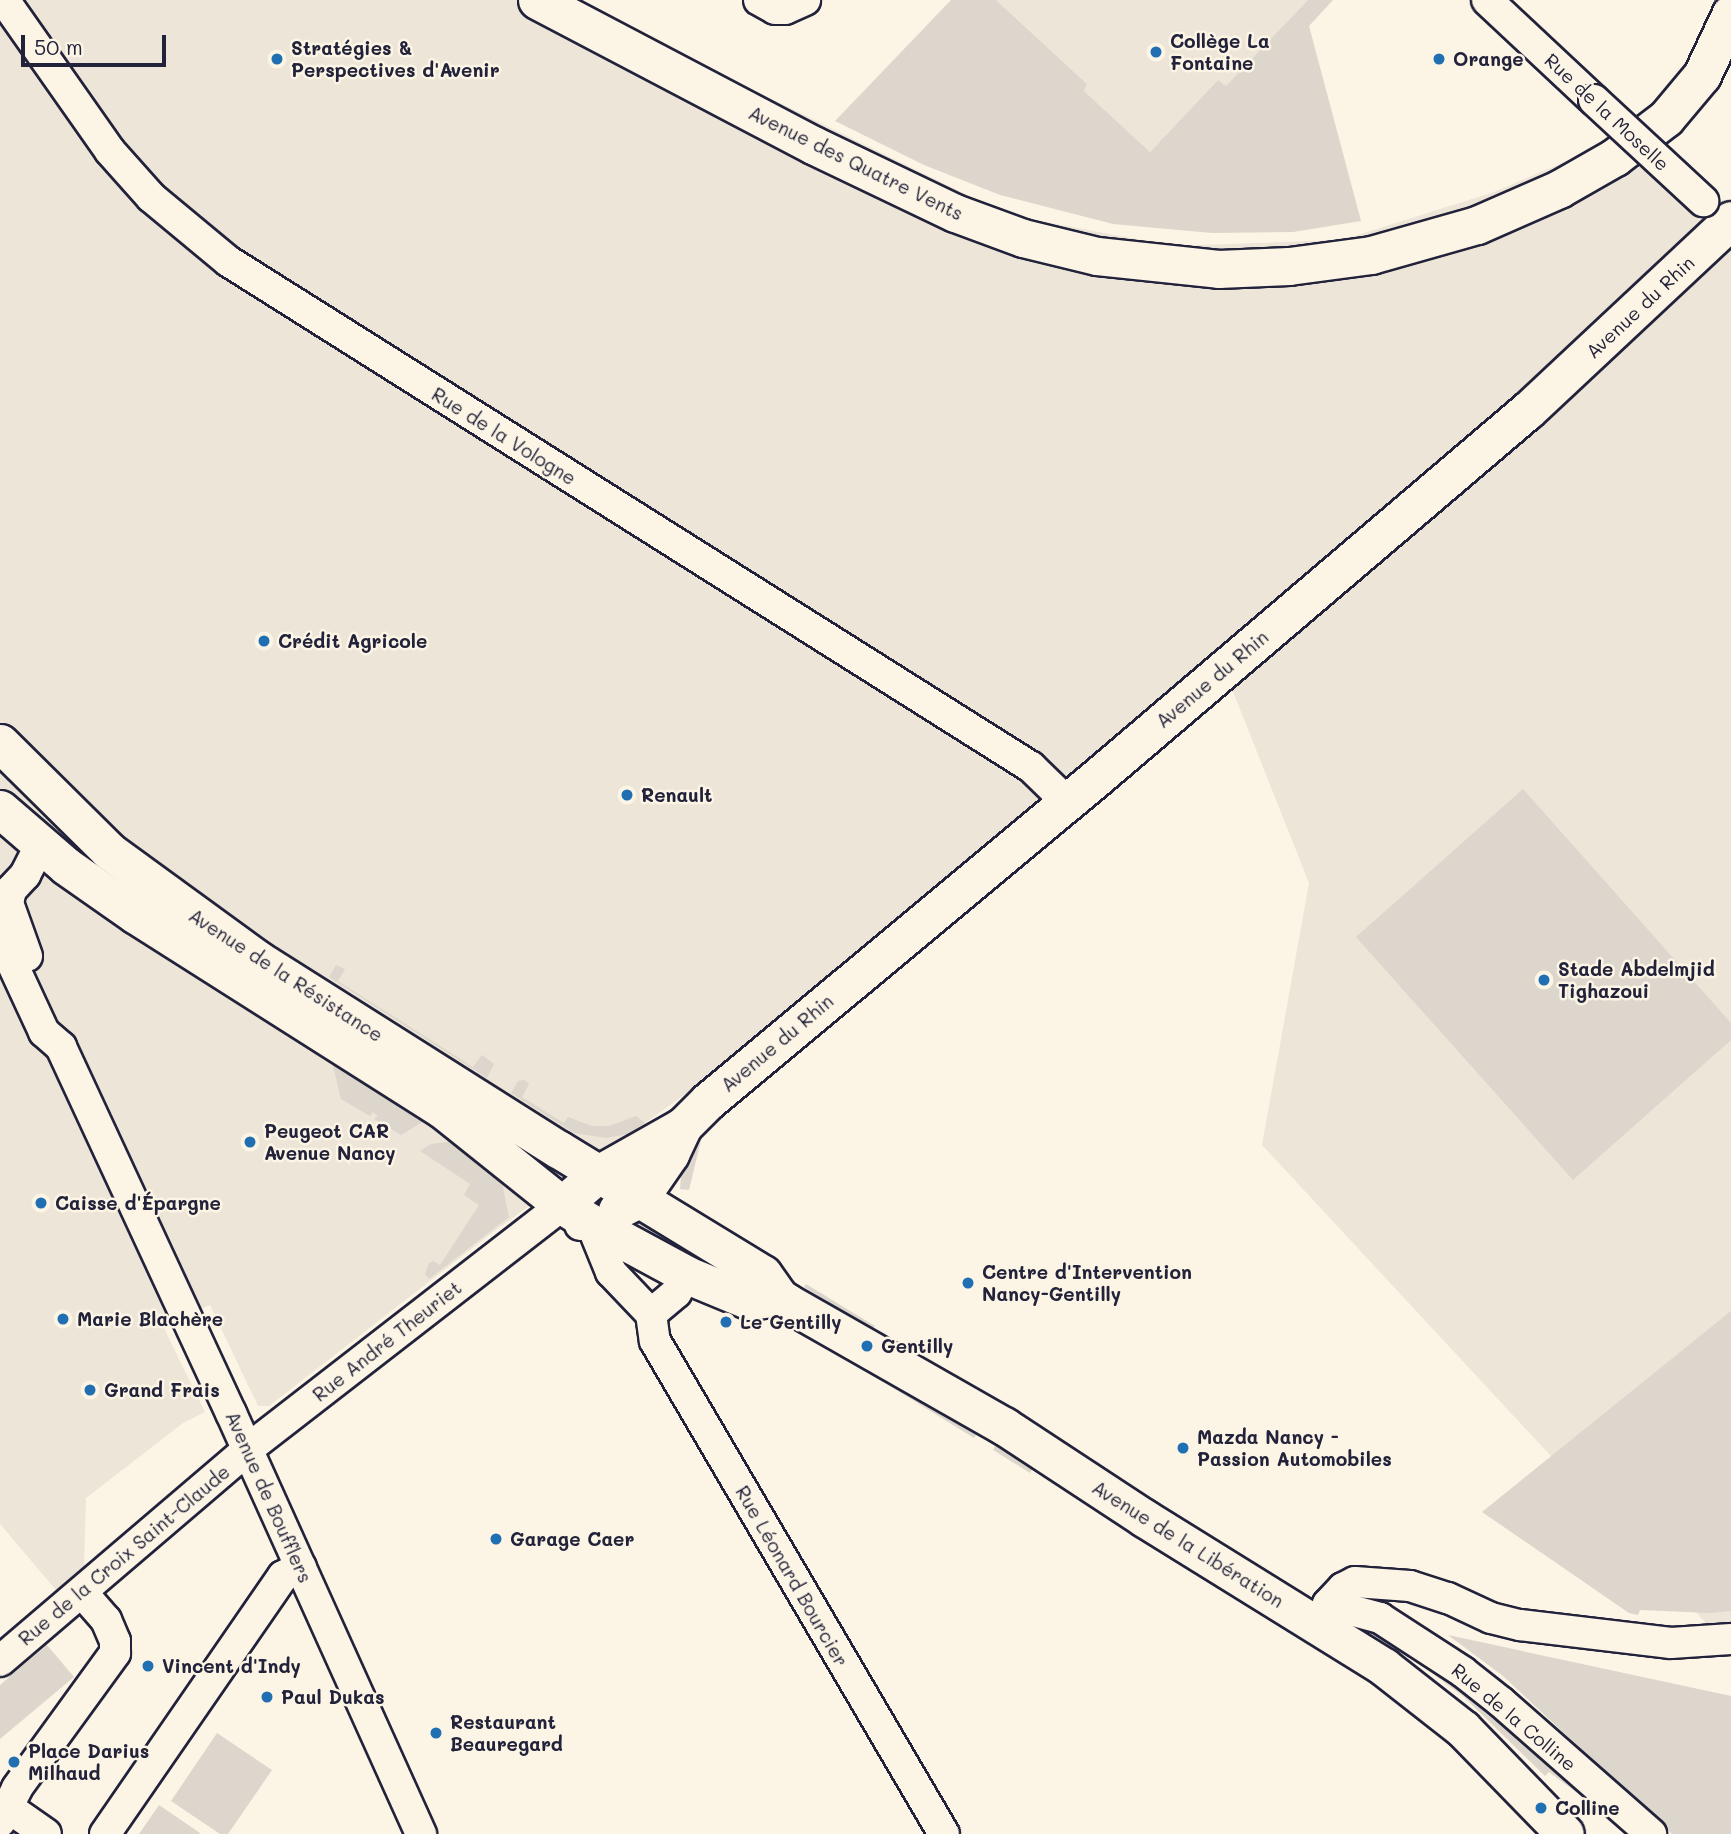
<!DOCTYPE html>
<html>
<head>
<meta charset="utf-8">
<style>
  body { margin:0 }
  #map { position:relative; width:1731px; height:1834px; overflow:hidden; background:#fcf5e5; font-family:Mali,sans-serif }
  div>[style] { position:absolute }
  .built>* { inset:0; background:#ece5d8 }
  .green>* { inset:0; background:#dcd6cc }
  .roads { filter:drop-shadow(2px 0 #22223b) drop-shadow(-2px 0 #22223b) drop-shadow(0 2px #22223b) drop-shadow(0 -2px #22223b) }
  .minor>* { height:30px; margin:-15px; padding:0 15px; transform-origin:15px; border-radius:15px; background:#fcf5e5 }
  .major>* { height:37px; margin:-18.5px; padding:0 18.5px; transform-origin:18.5px; border-radius:18.5px; background:#fcf5e5 }
  .bridges { filter:drop-shadow(2px 0 #22223b) drop-shadow(-2px 0 #22223b) drop-shadow(0 2px #22223b) drop-shadow(0 -2px #22223b) }
  .minor-bridge>* { height:30px; margin:-15px; padding:0 15px; transform-origin:15px; border-radius:15px; background:#fcf5e5 }
  .dots>* { width:19px; height:19px; translate:-50% -50%; box-sizing:border-box; border:4px solid #fcf5e5; border-radius:50% }
  span { translate:-50% -50%; white-space:nowrap; text-align:center; line-height:1.15; -webkit-text-stroke:5px #fcf5e5; paint-order:stroke }
  .poi-label { font-size:19px; color:#22223b; font-weight:700 }
  .left { translate:0 -50%; text-align:left }
  .street-label { font-size:19px; color:#22223b }
  .scale { position:absolute; left:21px; top:35px; width:145px; height:32px; box-sizing:border-box; border:4px solid #22223b; border-top:0; padding-left:9px; font-size:21px; line-height:24px; white-space:nowrap; color:#22223b; -webkit-text-stroke:5px #fcf5e5; paint-order:stroke }
</style>
</head>
<body>
<div id="map">
  <div class="built">
    <i style="clip-path:polygon(0 0,580px 0,580px 5px,1008px 215px,1173px 246px,1342px 240px,1494px 192px,1612px 142px,1731px 220px,1731px 1650px,1262px 1145px,1309px 883px,1230px 684px,737px 1057px,493px 1232px,269px 1406px,258px 1406px,210px 1305px,163px 1326px,205px 1412px,183px 1423px,86px 1498px,84px 1567px,56px 1590px,0 1524px)"></i>
    <i style="clip-path:polygon(996px 0,1308px 0,1226px 87px,1218px 80px,1150px 152px,1084px 91px,1087px 84px)"></i>
  </div>
  <div class="green">
    <i style="clip-path:polygon(951px 0,996px 0,1087px 84px,1084px 91px,1150px 152px,1218px 80px,1226px 86px,1308px 0,1333px 0,1309px 26px,1361px 221px,1293px 232px,1212px 233px,1113px 224px,1000px 195px,924px 165px,835px 121px)"></i>
    <i style="clip-path:polygon(1523px 789px,1731px 1023px,1731px 1040px,1573px 1180px,1356px 937px)"></i>
    <i style="clip-path:polygon(336px 965px,345px 969px,338px 981px,473px 1067px,482px 1055px,494px 1064px,487px 1078px,329px 977px)"></i>
    <i style="clip-path:polygon(336px 1063px,424px 1118px,424px 1121px,401px 1135px,374px 1119px,378px 1116px,373px 1112px,370px 1116px,341px 1099px,333px 1066px)"></i>
    <i style="clip-path:polygon(524px 1080px,529px 1084px,522px 1097px,564px 1123px,568px 1117px,592px 1126px,609px 1126px,636px 1116px,645px 1123px,628px 1134px,606px 1138px,574px 1133px,511px 1093px,518px 1081px)"></i>
    <i style="clip-path:polygon(696px 1138px,701px 1140px,689px 1190px,680px 1189px,681px 1176px)"></i>
    <i style="clip-path:polygon(456px 1141px,502px 1183px,509px 1217px,429px 1279px,425px 1274px,429px 1263px,433px 1261px,440px 1265px,479px 1205px,464px 1195px,470px 1184px,420px 1151px,431px 1144px)"></i>
    <i style="clip-path:polygon(641px 1218px,675px 1240px,679px 1254px,628px 1229px)"></i>
    <i style="clip-path:polygon(806px 1284px,875px 1326px,872px 1330px,804px 1287px)"></i>
    <i style="clip-path:polygon(1731px 1311px,1731px 1611px,1710px 1613px,1640px 1610px,1638px 1615px,1629px 1613px,1482px 1512px)"></i>
    <i style="clip-path:polygon(851px 1356px,977px 1433px,974px 1438px,848px 1360px)"></i>
    <i style="clip-path:polygon(996px 1444px,1033px 1468px,1030px 1473px,993px 1450px)"></i>
    <i style="clip-path:polygon(1371px 1628px,1447px 1673px,1608px 1816px,1549px 1772px,1545px 1776px,1463px 1696px)"></i>
    <i style="clip-path:polygon(1448px 1635px,1731px 1696px,1731px 1834px,1672px 1834px,1503px 1676px)"></i>
    <i style="clip-path:polygon(47px 1645px,74px 1677px,0 1739px,0 1685px)"></i>
    <i style="clip-path:polygon(217px 1733px,272px 1770px,228px 1834px,220px 1834px,171px 1801px)"></i>
    <i style="clip-path:polygon(159px 1805px,200px 1833px,199px 1834px,139px 1834px)"></i>
  </div>
  <div class="roads">
    <div class="minor">
      <i style="left:4px;top:0;width:184px;rotate:54.9deg"></i>
      <i style="left:110px;top:151px;width:62px;rotate:48.3deg"></i>
      <i style="left:151px;top:197px;width:100px;rotate:39.7deg"></i>
      <i style="left:228px;top:261px;width:949px;rotate:32.22deg"></i>
      <i style="left:1031px;top:767px;width:50px;rotate:44.2deg"></i>
      <i style="left:759px;top:0;width:18px;rotate:29deg"></i>
      <i style="left:775px;top:9px;width:10px"></i>
      <i style="left:785px;top:9px;width:22px;rotate:-24deg"></i>
      <i style="left:1487px;top:0;width:146px;rotate:43.1deg"></i>
      <i style="left:0;top:937px;width:105px;rotate:65.1deg"></i>
      <i style="left:44px;top:1032px;width:23px;rotate:41deg"></i>
      <i style="left:61px;top:1047px;width:404px;rotate:65.1deg"></i>
      <i style="left:231px;top:1413px;width:462px;rotate:65.7deg"></i>
      <i style="left:27px;top:956px;width:56px;rotate:-109.7deg"></i>
      <i style="left:8px;top:903px;width:13px;rotate:-77deg"></i>
      <i style="left:11px;top:890px;width:21px;rotate:-47deg"></i>
      <i style="left:25px;top:875px;width:34px;rotate:-63deg"></i>
      <i style="left:580px;top:1225px;width:11px;rotate:-10deg"></i>
      <i style="left:591px;top:1223px;width:53px;rotate:67.8deg"></i>
      <i style="left:611px;top:1272px;width:58px;rotate:46.4deg"></i>
      <i style="left:651px;top:1314px;width:27px;rotate:82deg"></i>
      <i style="left:655px;top:1341px;width:571px;rotate:59.62deg"></i>
      <i style="left:651px;top:1314px;width:33px;rotate:-40deg"></i>
      <i style="left:676px;top:1293px;width:21px;rotate:-59deg"></i>
      <i style="left:1328px;top:1604px;width:54px;rotate:15.1deg"></i>
      <i style="left:1380px;top:1618px;width:99px;rotate:33deg"></i>
      <i style="left:1463px;top:1672px;width:48px;rotate:38.3deg"></i>
      <i style="left:1501px;top:1702px;width:200px;rotate:41.3deg"></i>
      <i style="left:1324px;top:1630px;width:26px;rotate:-81deg"></i>
      <i style="left:1328px;top:1604px;width:22px;rotate:-47deg"></i>
      <i style="left:1343px;top:1588px;width:13px;rotate:-27deg"></i>
      <i style="left:1355px;top:1582px;width:55px;rotate:4.2deg"></i>
      <i style="left:1410px;top:1586px;width:40px;rotate:18deg"></i>
      <i style="left:1448px;top:1598px;width:47px;rotate:24.9deg"></i>
      <i style="left:1491px;top:1618px;width:30px;rotate:14deg"></i>
      <i style="left:1520px;top:1625px;width:152px;rotate:6.8deg"></i>
      <i style="left:1671px;top:1643px;width:60px;rotate:-3.8deg"></i>
      <i style="left:0;top:1661px;width:326px;rotate:-40.5deg"></i>
      <i style="left:248px;top:1449px;width:398px;rotate:-37.8deg"></i>
      <i style="left:9px;top:1808px;width:45px;rotate:35.1deg"></i>
      <i style="left:0;top:1822px;width:38px;rotate:-63deg"></i>
      <i style="left:17px;top:1788px;width:167px;rotate:-54deg"></i>
      <i style="left:115px;top:1653px;width:12px;rotate:-90deg"></i>
      <i style="left:115px;top:1641px;width:23px;rotate:-113deg"></i>
      <i style="left:106px;top:1620px;width:37px;rotate:-131deg"></i>
      <i style="left:105px;top:1834px;width:313px;rotate:-55.4deg"></i>
      <i style="left:283px;top:1576px;width:20px;rotate:-27deg"></i>
    </div>
    <div class="major">
      <i style="left:537px;top:0;width:312px;rotate:27.7deg"></i>
      <i style="left:813px;top:145px;width:157px;rotate:25.6deg"></i>
      <i style="left:955px;top:213px;width:72px;rotate:20.2deg"></i>
      <i style="left:1023px;top:238px;width:76px;rotate:13.7deg"></i>
      <i style="left:1097px;top:256px;width:122px;rotate:6.1deg"></i>
      <i style="left:1218px;top:269px;width:71px;rotate:-2.4deg"></i>
      <i style="left:1289px;top:266px;width:83px;rotate:-7.6deg"></i>
      <i style="left:1371px;top:255px;width:110px;rotate:-15.8deg"></i>
      <i style="left:1477px;top:225px;width:90px;rotate:-23.7deg"></i>
      <i style="left:1559px;top:189px;width:64px;rotate:-29.7deg"></i>
      <i style="left:1615px;top:157px;width:64px;rotate:-37.4deg"></i>
      <i style="left:1666px;top:118px;width:56px;rotate:-50.1deg"></i>
      <i style="left:1702px;top:75px;width:68px;rotate:-64.9deg"></i>
      <i style="left:0;top:743px;width:153px;rotate:44.7deg"></i>
      <i style="left:109px;top:851px;width:183px;rotate:36.1deg"></i>
      <i style="left:257px;top:959px;width:356px;rotate:32.3deg"></i>
      <i style="left:558px;top:1149px;width:240px;rotate:31.4deg"></i>
      <i style="left:763px;top:1274px;width:28px;rotate:55deg"></i>
      <i style="left:779px;top:1297px;width:11px;rotate:34deg"></i>
      <i style="left:788px;top:1303px;width:249px;rotate:29.7deg"></i>
      <i style="left:1004px;top:1426px;width:168px;rotate:33.3deg"></i>
      <i style="left:1144px;top:1518px;width:282px;rotate:31.8deg"></i>
      <i style="left:1384px;top:1667px;width:100px;rotate:38.1deg"></i>
      <i style="left:1463px;top:1729px;width:146px;rotate:45.8deg"></i>
      <i style="left:0;top:809px;width:87px;rotate:40.8deg"></i>
      <i style="left:66px;top:866px;width:85px;rotate:35deg"></i>
      <i style="left:136px;top:915px;width:362px;rotate:32.4deg"></i>
      <i style="left:442px;top:1109px;width:154px;rotate:38.7deg"></i>
      <i style="left:562px;top:1205px;width:34px;rotate:32deg"></i>
      <i style="left:591px;top:1223px;width:109px;rotate:28.4deg"></i>
      <i style="left:687px;top:1275px;width:68px;rotate:22.4deg"></i>
      <i style="left:750px;top:1301px;width:29px;rotate:-8deg"></i>
      <i style="left:562px;top:1205px;width:48px;rotate:-40.7deg"></i>
      <i style="left:598px;top:1174px;width:98px;rotate:-29.5deg"></i>
      <i style="left:683px;top:1126px;width:35px;rotate:-45deg"></i>
      <i style="left:708px;top:1101px;width:505px;rotate:-39.78deg"></i>
      <i style="left:1096px;top:778px;width:567px;rotate:-40.43deg"></i>
      <i style="left:1528px;top:410px;width:278px;rotate:-43.1deg"></i>
      <i style="left:617px;top:1210px;width:25px;rotate:-27deg"></i>
      <i style="left:639px;top:1199px;width:55px;rotate:-55.4deg"></i>
      <i style="left:670px;top:1154px;width:31px;rotate:-65deg"></i>
    </div>
  </div>
  <div class="bridges">
    <div class="minor-bridge">
      <i style="left:1594px;top:100px;width:149px;rotate:42.8deg"></i>
    </div>
  </div>
  <div class="dots">
    <i style="left:1156px;top:52px;background:#1f6fb2"></i>
    <i style="left:277px;top:59px;background:#1f6fb2"></i>
    <i style="left:1439px;top:59px;background:#1f6fb2"></i>
    <i style="left:264px;top:641px;background:#1f6fb2"></i>
    <i style="left:627px;top:795px;background:#1f6fb2"></i>
    <i style="left:1544px;top:980px;background:#1f6fb2"></i>
    <i style="left:250px;top:1142px;background:#1f6fb2"></i>
    <i style="left:41px;top:1203px;background:#1f6fb2"></i>
    <i style="left:968px;top:1283px;background:#1f6fb2"></i>
    <i style="left:63px;top:1319px;background:#1f6fb2"></i>
    <i style="left:726px;top:1322px;background:#1f6fb2"></i>
    <i style="left:867px;top:1346px;background:#1f6fb2"></i>
    <i style="left:90px;top:1390px;background:#1f6fb2"></i>
    <i style="left:1183px;top:1448px;background:#1f6fb2"></i>
    <i style="left:496px;top:1539px;background:#1f6fb2"></i>
    <i style="left:148px;top:1666px;background:#1f6fb2"></i>
    <i style="left:267px;top:1697px;background:#1f6fb2"></i>
    <i style="left:436px;top:1733px;background:#1f6fb2"></i>
    <i style="left:14px;top:1762px;background:#1f6fb2"></i>
    <i style="left:1541px;top:1808px;background:#1f6fb2"></i>
  </div>
  <div class="poi-label">
    <span class="left" style="left:1170px;top:52px">Collège La<br>Fontaine</span>
    <span class="left" style="left:291px;top:59px">Stratégies &amp;<br>Perspectives d'Avenir</span>
    <span class="left" style="left:1453px;top:59px">Orange</span>
    <span class="left" style="left:278px;top:641px">Crédit Agricole</span>
    <span class="left" style="left:641px;top:795px">Renault</span>
    <span class="left" style="left:1558px;top:980px">Stade Abdelmjid<br>Tighazoui</span>
    <span class="left" style="left:264px;top:1142px">Peugeot CAR<br>Avenue Nancy</span>
    <span class="left" style="left:55px;top:1203px">Caisse d'Épargne</span>
    <span class="left" style="left:982px;top:1283px">Centre d'Intervention<br>Nancy-Gentilly</span>
    <span class="left" style="left:77px;top:1319px">Marie Blachère</span>
    <span class="left" style="left:740px;top:1322px">Le Gentilly</span>
    <span class="left" style="left:881px;top:1346px">Gentilly</span>
    <span class="left" style="left:104px;top:1390px">Grand Frais</span>
    <span class="left" style="left:1197px;top:1448px">Mazda Nancy -<br>Passion Automobiles</span>
    <span class="left" style="left:510px;top:1539px">Garage Caer</span>
    <span class="left" style="left:162px;top:1666px">Vincent d'Indy</span>
    <span class="left" style="left:281px;top:1697px">Paul Dukas</span>
    <span class="left" style="left:450px;top:1733px">Restaurant<br>Beauregard</span>
    <span class="left" style="left:28px;top:1762px">Place Darius<br>Milhaud</span>
    <span class="left" style="left:1555px;top:1808px">Colline</span>
  </div>
  <div class="street-label">
    <span style="left:1607px;top:112px;rotate:43deg">Rue de la Moselle</span>
    <span style="left:856px;top:163px;rotate:26deg">Avenue des Quatre Vents</span>
    <span style="left:1640px;top:307px;rotate:-43deg">Avenue du Rhin</span>
    <span style="left:504px;top:436px;rotate:32deg">Rue de la Vologne</span>
    <span style="left:1212px;top:679px;rotate:-40deg">Avenue du Rhin</span>
    <span style="left:286px;top:975px;rotate:33deg">Avenue de la Résistance</span>
    <span style="left:777px;top:1043px;rotate:-40deg">Avenue du Rhin</span>
    <span style="left:387px;top:1341px;rotate:-38deg">Rue André Theuriet</span>
    <span style="left:269px;top:1497px;rotate:66deg">Avenue de Boufflers</span>
    <span style="left:1188px;top:1544px;rotate:32deg">Avenue de la Libération</span>
    <span style="left:124px;top:1555px;rotate:-40deg">Rue de la Croix Saint-Claude</span>
    <span style="left:792px;top:1576px;rotate:60deg">Rue Léonard Bourcier</span>
    <span style="left:1514px;top:1717px;rotate:40deg">Rue de la Colline</span>
  </div>
  <div class="scale">50 m</div>
</div>
</body>
</html>
